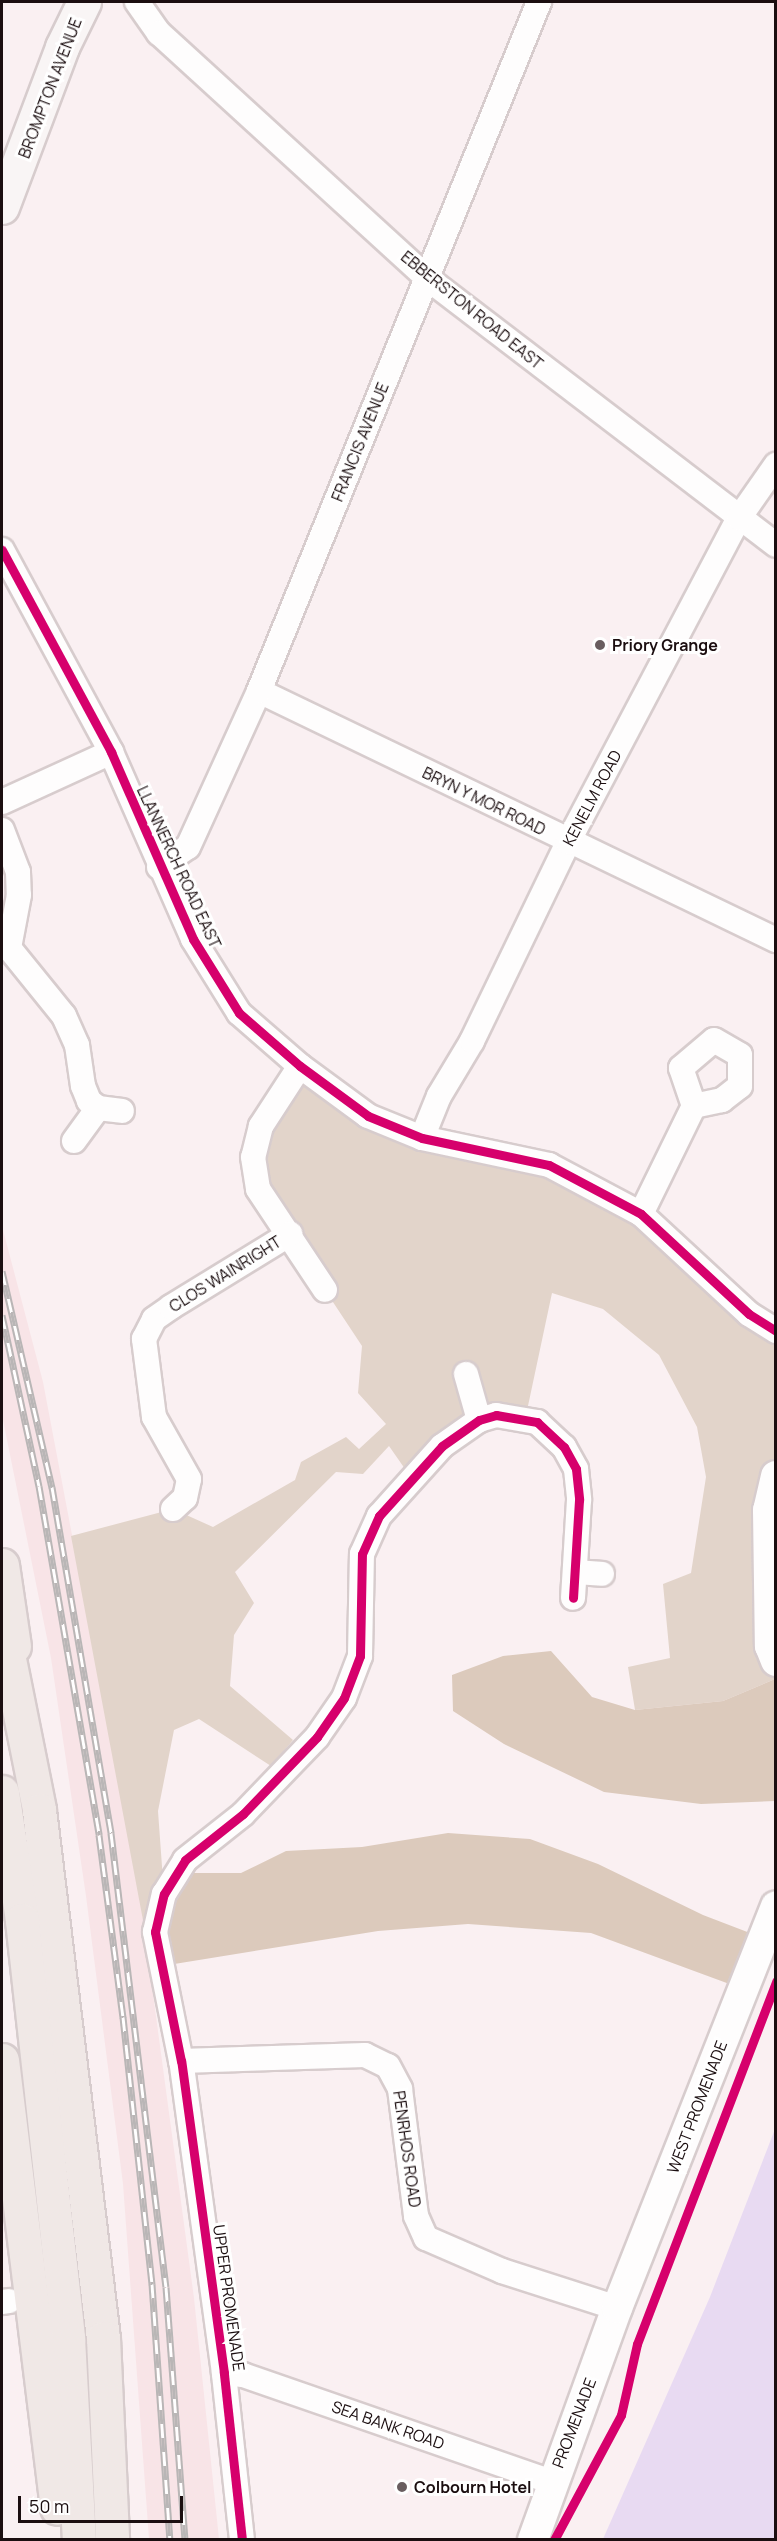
<!DOCTYPE html>
<html>
<head>
<meta charset="utf-8">
<style>
  body { margin:0 }
  #map { position:relative; width:777px; height:2541px; overflow:hidden; background:#faf0f2; font-family:Manrope,sans-serif }
  div>[style] { position:absolute }
  .built>* { inset:0; background:#f8e4e7 }
  .green>* { inset:0; background:#e2d4ca }
  .forest>* { inset:0; background:#dccabc }
  .water>* { inset:0; background:#e8daf2 }
  .roads { filter:drop-shadow(2px 0 #d7cccd) drop-shadow(-2px 0 #d7cccd) drop-shadow(0 2px #d7cccd) drop-shadow(0 -2px #d7cccd) }
  .minor>* { height:24px; margin:-12px; padding:0 12px; transform-origin:12px; border-radius:12px; background:#fefdfd }
  .tertiary>* { height:30px; margin:-15px; padding:0 15px; transform-origin:15px; border-radius:15px; background:#fefdfd }
  .secondary>* { height:33px; margin:-16.5px; padding:0 16.5px; transform-origin:16.5px; border-radius:16.5px; background:#f9f5f5 }
  .trunk>* { height:33px; margin:-16.5px; padding:0 16.5px; transform-origin:16.5px; border-radius:16.5px; background:#f0e8e6 }
  .rail>* { height:7px; margin-top:-3.5px; transform-origin:0; background:repeating-linear-gradient(90deg,#fff 0 14px,#b9b6b6 0 28px); box-sizing:border-box; border-block:2px solid #b9b6b6 }
  .cycleway>* { height:9px; margin:-4.5px; padding:0 4.5px; transform-origin:4.5px; border-radius:4.5px; background:#d6006c }
  .dots>* { width:16px; height:16px; translate:-50% -50%; box-sizing:border-box; border:3px solid #fff; border-radius:50% }
  span { translate:-50% -50%; white-space:nowrap; text-align:center; line-height:1.15; -webkit-text-stroke:6px #fff; paint-order:stroke }
  .street-label { font-size:16px; color:#1b0e10 }
  .poi-label { font-size:16px; color:#1b0e10; font-weight:700 }
  .left { translate:0 -50%; text-align:left }
  .frame { position:absolute; inset:0; border:3px solid #1b0e10; pointer-events:none }
  .scale { position:absolute; left:18px; top:2496px; width:165px; height:27px; box-sizing:border-box; border:3px solid #1b0e10; border-top:0; padding-left:8px; font-size:18px; line-height:21px; white-space:nowrap; color:#1b0e10; -webkit-text-stroke:4px #fff; paint-order:stroke }
</style>
</head>
<body>
<div id="map">
  <div class="built">
    <i style="clip-path:polygon(2px 1226px,43px 1382px,138px 1883px,194px 2298px,219px 2539px,149px 2539px,123px 2184px,86px 1896px,51px 1658px,2px 1415px)"></i>
  </div>
  <div class="green">
    <i style="clip-path:polygon(300px 1066px,368px 1116px,549px 1165px,641px 1214px,775px 1331px,775px 1679px,723px 1701px,635px 1710px,628px 1667px,670px 1658px,663px 1584px,691px 1573px,706px 1477px,697px 1427px,659px 1355px,603px 1309px,552px 1293px,525px 1420px,479px 1420px,412px 1479px,389px 1446px,363px 1474px,336px 1472px,235px 1572px,254px 1603px,234px 1635px,230px 1686px,293px 1740px,271px 1766px,199px 1719px,174px 1730px,158px 1811px,164px 1894px,145px 1931px,71px 1536px,173px 1509px,213px 1527px,295px 1480px,301px 1462px,346px 1437px,359px 1449px,386px 1424px,358px 1393px,362px 1346px,325px 1290px,253px 1157px)"></i>
  </div>
  <div class="forest">
    <i style="clip-path:polygon(551px 1651px,592px 1697px,635px 1710px,723px 1701px,775px 1679px,775px 1801px,701px 1804px,604px 1792px,504px 1744px,453px 1711px,452px 1675px,503px 1656px)"></i>
    <i style="clip-path:polygon(448px 1833px,530px 1839px,598px 1864px,703px 1915px,763px 1938px,743px 1989px,591px 1933px,468px 1924px,378px 1931px,162px 1966px,164px 1894px,188px 1873px,241px 1873px,286px 1851px,362px 1847px)"></i>
  </div>
  <div class="water">
    <i style="clip-path:polygon(775px 2129px,775px 2539px,603px 2539px,710px 2297px)"></i>
  </div>
  <div class="roads">
    <div class="minor">
      <i style="left:137px;top:2px;width:38px;rotate:55deg"></i>
      <i style="left:159px;top:33px;width:363px;rotate:42.4deg"></i>
      <i style="left:427px;top:278px;width:439px;rotate:37.4deg"></i>
      <i style="left:2px;top:550px;width:230px;rotate:61.6deg"></i>
      <i style="left:111px;top:752px;width:204px;rotate:66.3deg"></i>
      <i style="left:193px;top:939px;width:87px;rotate:58.1deg"></i>
      <i style="left:239px;top:1013px;width:81px;rotate:41deg"></i>
      <i style="left:300px;top:1066px;width:84px;rotate:36.3deg"></i>
      <i style="left:368px;top:1116px;width:58px;rotate:22.2deg"></i>
      <i style="left:422px;top:1138px;width:130px;rotate:12deg"></i>
      <i style="left:549px;top:1165px;width:104px;rotate:28deg"></i>
      <i style="left:641px;top:1214px;width:147px;rotate:42.8deg"></i>
      <i style="left:749px;top:1314px;width:32px;rotate:32deg"></i>
      <i style="left:259px;top:691px;width:574px;rotate:25.72deg"></i>
      <i style="left:2px;top:802px;width:120px;rotate:-24.6deg"></i>
      <i style="left:2px;top:830px;width:45px;rotate:69.1deg"></i>
      <i style="left:18px;top:872px;width:23px;rotate:88deg"></i>
      <i style="left:19px;top:895px;width:54px;rotate:100.7deg"></i>
      <i style="left:9px;top:948px;width:87px;rotate:51deg"></i>
      <i style="left:64px;top:1016px;width:32px;rotate:66deg"></i>
      <i style="left:77px;top:1045px;width:41px;rotate:81.7deg"></i>
      <i style="left:83px;top:1086px;width:16px;rotate:68deg"></i>
      <i style="left:89px;top:1101px;width:11px;rotate:38deg"></i>
      <i style="left:98px;top:1108px;width:24px;rotate:7deg"></i>
      <i style="left:159px;top:867px;width:35px;rotate:-35deg"></i>
      <i style="left:188px;top:847px;width:171px;rotate:-65.5deg"></i>
      <i style="left:259px;top:691px;width:744px;rotate:-67.88deg"></i>
      <i style="left:300px;top:1066px;width:72px;rotate:123deg"></i>
      <i style="left:261px;top:1126px;width:32px;rotate:104deg"></i>
      <i style="left:253px;top:1157px;width:32px;rotate:81deg"></i>
      <i style="left:258px;top:1189px;width:121px;rotate:56.4deg"></i>
      <i style="left:422px;top:1138px;width:45px;rotate:-68deg"></i>
      <i style="left:439px;top:1096px;width:64px;rotate:-59deg"></i>
      <i style="left:472px;top:1041px;width:221px;rotate:-64.2deg"></i>
      <i style="left:568px;top:842px;width:366px;rotate:-62.2deg"></i>
      <i style="left:739px;top:518px;width:65px;rotate:-55.1deg"></i>
      <i style="left:74px;top:1141px;width:41px;rotate:-54deg"></i>
      <i style="left:641px;top:1214px;width:120px;rotate:-63.9deg"></i>
      <i style="left:694px;top:1106px;width:40px;rotate:-108.9deg"></i>
      <i style="left:681px;top:1068px;width:43px;rotate:-40.3deg"></i>
      <i style="left:714px;top:1040px;width:30px;rotate:30deg"></i>
      <i style="left:740px;top:1055px;width:31px;rotate:90deg"></i>
      <i style="left:740px;top:1086px;width:23px;rotate:142deg"></i>
      <i style="left:722px;top:1100px;width:29px;rotate:168deg"></i>
      <i style="left:466px;top:1374px;width:48px;rotate:74.2deg"></i>
      <i style="left:173px;top:1509px;width:16px;rotate:-43deg"></i>
      <i style="left:185px;top:1498px;width:19px;rotate:-78deg"></i>
      <i style="left:189px;top:1479px;width:71px;rotate:-119.4deg"></i>
      <i style="left:154px;top:1417px;width:79px;rotate:-97.3deg"></i>
      <i style="left:144px;top:1339px;width:22px;rotate:-63deg"></i>
      <i style="left:154px;top:1319px;width:21px;rotate:-35deg"></i>
      <i style="left:171px;top:1307px;width:140px;rotate:-31.5deg"></i>
      <i style="left:576px;top:1572px;width:26px;rotate:4deg"></i>
      <i style="left:181px;top:2061px;width:184px;rotate:-1.9deg"></i>
      <i style="left:365px;top:2055px;width:25px;rotate:26deg"></i>
      <i style="left:388px;top:2066px;width:26px;rotate:62deg"></i>
      <i style="left:400px;top:2089px;width:128px;rotate:82.8deg"></i>
      <i style="left:416px;top:2216px;width:24px;rotate:66deg"></i>
      <i style="left:426px;top:2238px;width:83px;rotate:23.5deg"></i>
      <i style="left:502px;top:2271px;width:121px;rotate:17.8deg"></i>
      <i style="left:2px;top:2302px;width:7px;rotate:-8deg"></i>
      <i style="left:224px;top:2373px;width:19px;rotate:6deg"></i>
      <i style="left:243px;top:2375px;width:327px;rotate:19.1deg"></i>
      <i style="left:242px;top:2540px;width:168px;rotate:-96.2deg"></i>
      <i style="left:224px;top:2373px;width:315px;rotate:-97.8deg"></i>
      <i style="left:181px;top:2061px;width:132px;rotate:-101.4deg"></i>
      <i style="left:155px;top:1932px;width:39px;rotate:-77deg"></i>
      <i style="left:164px;top:1894px;width:40px;rotate:-58deg"></i>
      <i style="left:185px;top:1860px;width:74px;rotate:-38.4deg"></i>
      <i style="left:243px;top:1814px;width:107px;rotate:-46.1deg"></i>
      <i style="left:317px;top:1737px;width:47px;rotate:-55.3deg"></i>
      <i style="left:344px;top:1698px;width:45px;rotate:-69.1deg"></i>
      <i style="left:360px;top:1656px;width:102px;rotate:-88.9deg"></i>
      <i style="left:362px;top:1554px;width:42px;rotate:-65.9deg"></i>
      <i style="left:379px;top:1516px;width:94px;rotate:-48deg"></i>
      <i style="left:442px;top:1446px;width:45px;rotate:-35.1deg"></i>
      <i style="left:479px;top:1420px;width:18px;rotate:-16deg"></i>
      <i style="left:496px;top:1415px;width:42px;rotate:9.7deg"></i>
      <i style="left:537px;top:1422px;width:37px;rotate:43deg"></i>
      <i style="left:564px;top:1447px;width:25px;rotate:61deg"></i>
      <i style="left:576px;top:1469px;width:31px;rotate:84deg"></i>
      <i style="left:579px;top:1500px;width:98px;rotate:93.5deg"></i>
    </div>
    <div class="tertiary">
      <i style="left:776px;top:1476px;width:35px;rotate:103deg"></i>
      <i style="left:768px;top:1510px;width:136px;rotate:89.2deg"></i>
      <i style="left:770px;top:1646px;width:16px;rotate:68deg"></i>
      <i style="left:533px;top:2540px;width:247px;rotate:-70.1deg"></i>
      <i style="left:617px;top:2308px;width:432px;rotate:-68.4deg"></i>
    </div>
    <div class="secondary">
      <i style="left:2px;top:207px;width:171px;rotate:-69.4deg"></i>
      <i style="left:62px;top:47px;width:50px;rotate:-63.9deg"></i>
    </div>
    <div class="trunk">
      <i style="left:2px;top:1565px;width:82px;rotate:81.6deg"></i>
      <i style="left:2px;top:1624px;width:190px;rotate:78.7deg"></i>
      <i style="left:39px;top:1810px;width:532px;rotate:83.09deg"></i>
      <i style="left:103px;top:2338px;width:202px;rotate:87.4deg"></i>
      <i style="left:2px;top:1792px;width:130px;rotate:81.1deg"></i>
      <i style="left:22px;top:1920px;width:421px;rotate:83.7deg"></i>
      <i style="left:68px;top:2338px;width:202px;rotate:86.9deg"></i>
      <i style="left:2px;top:2060px;width:451px;rotate:83deg"></i>
    </div>
  </div>
  <div class="rail">
    <i style="left:2px;top:1271px;width:222px;rotate:77deg"></i>
    <i style="left:52px;top:1487px;width:351px;rotate:80.3deg"></i>
    <i style="left:111px;top:1833px;width:457px;rotate:83.1deg"></i>
    <i style="left:166px;top:2287px;width:254px;rotate:85.7deg"></i>
    <i style="left:2px;top:1315px;width:175px;rotate:77.8deg"></i>
    <i style="left:39px;top:1486px;width:354px;rotate:80.2deg"></i>
    <i style="left:99px;top:1835px;width:184px;rotate:82.5deg"></i>
    <i style="left:123px;top:2017px;width:269px;rotate:83.8deg"></i>
    <i style="left:152px;top:2284px;width:257px;rotate:86deg"></i>
  </div>
  <div class="cycleway">
    <i style="left:2px;top:550px;width:230px;rotate:61.6deg"></i>
    <i style="left:111px;top:752px;width:204px;rotate:66.3deg"></i>
    <i style="left:193px;top:939px;width:87px;rotate:58.1deg"></i>
    <i style="left:239px;top:1013px;width:81px;rotate:41deg"></i>
    <i style="left:300px;top:1066px;width:84px;rotate:36.3deg"></i>
    <i style="left:368px;top:1116px;width:58px;rotate:22.2deg"></i>
    <i style="left:422px;top:1138px;width:130px;rotate:12deg"></i>
    <i style="left:549px;top:1165px;width:104px;rotate:28deg"></i>
    <i style="left:641px;top:1214px;width:147px;rotate:42.8deg"></i>
    <i style="left:749px;top:1314px;width:32px;rotate:32deg"></i>
    <i style="left:242px;top:2540px;width:168px;rotate:-96.2deg"></i>
    <i style="left:224px;top:2373px;width:315px;rotate:-97.8deg"></i>
    <i style="left:181px;top:2061px;width:132px;rotate:-101.4deg"></i>
    <i style="left:155px;top:1932px;width:39px;rotate:-77deg"></i>
    <i style="left:164px;top:1894px;width:40px;rotate:-58deg"></i>
    <i style="left:185px;top:1860px;width:74px;rotate:-38.4deg"></i>
    <i style="left:243px;top:1814px;width:107px;rotate:-46.1deg"></i>
    <i style="left:317px;top:1737px;width:47px;rotate:-55.3deg"></i>
    <i style="left:344px;top:1698px;width:45px;rotate:-69.1deg"></i>
    <i style="left:360px;top:1656px;width:102px;rotate:-88.9deg"></i>
    <i style="left:362px;top:1554px;width:42px;rotate:-65.9deg"></i>
    <i style="left:379px;top:1516px;width:94px;rotate:-48deg"></i>
    <i style="left:442px;top:1446px;width:45px;rotate:-35.1deg"></i>
    <i style="left:479px;top:1420px;width:18px;rotate:-16deg"></i>
    <i style="left:496px;top:1415px;width:42px;rotate:9.7deg"></i>
    <i style="left:537px;top:1422px;width:37px;rotate:43deg"></i>
    <i style="left:564px;top:1447px;width:25px;rotate:61deg"></i>
    <i style="left:576px;top:1469px;width:31px;rotate:84deg"></i>
    <i style="left:579px;top:1500px;width:98px;rotate:93.5deg"></i>
    <i style="left:554px;top:2540px;width:142px;rotate:-61.8deg"></i>
    <i style="left:621px;top:2415px;width:73px;rotate:-77.3deg"></i>
    <i style="left:637px;top:2344px;width:389px;rotate:-69deg"></i>
  </div>
  <div class="dots">
    <i style="left:600px;top:645px;background:#695d5f"></i>
    <i style="left:402px;top:2487px;background:#695d5f"></i>
  </div>
  <div class="street-label">
    <span style="left:50px;top:88px;rotate:-69deg">BROMPTON AVENUE</span>
    <span style="left:472px;top:310px;rotate:39deg">EBBERSTON ROAD EAST</span>
    <span style="left:360px;top:442px;rotate:-68deg">FRANCIS AVENUE</span>
    <span style="left:592px;top:798px;rotate:-62deg">KENELM ROAD</span>
    <span style="left:484px;top:801px;rotate:26deg">BRYN Y MOR ROAD</span>
    <span style="left:179px;top:867px;rotate:65deg">LLANNERCH ROAD EAST</span>
    <span style="left:225px;top:1274px;rotate:-32deg">CLOS WAINRIGHT</span>
    <span style="left:697px;top:2107px;rotate:-69deg">WEST PROMENADE</span>
    <span style="left:407px;top:2149px;rotate:82deg">PENRHOS ROAD</span>
    <span style="left:229px;top:2298px;rotate:82deg">UPPER PROMENADE</span>
    <span style="left:574px;top:2423px;rotate:-69deg">PROMENADE</span>
    <span style="left:388px;top:2425px;rotate:19deg">SEA BANK ROAD</span>
  </div>
  <div class="poi-label">
    <span class="left" style="left:612px;top:645px">Priory Grange</span>
    <span class="left" style="left:414px;top:2487px">Colbourn Hotel</span>
  </div>
  <div class="frame"></div>
  <div class="scale">50 m</div>
</div>
</body>
</html>
